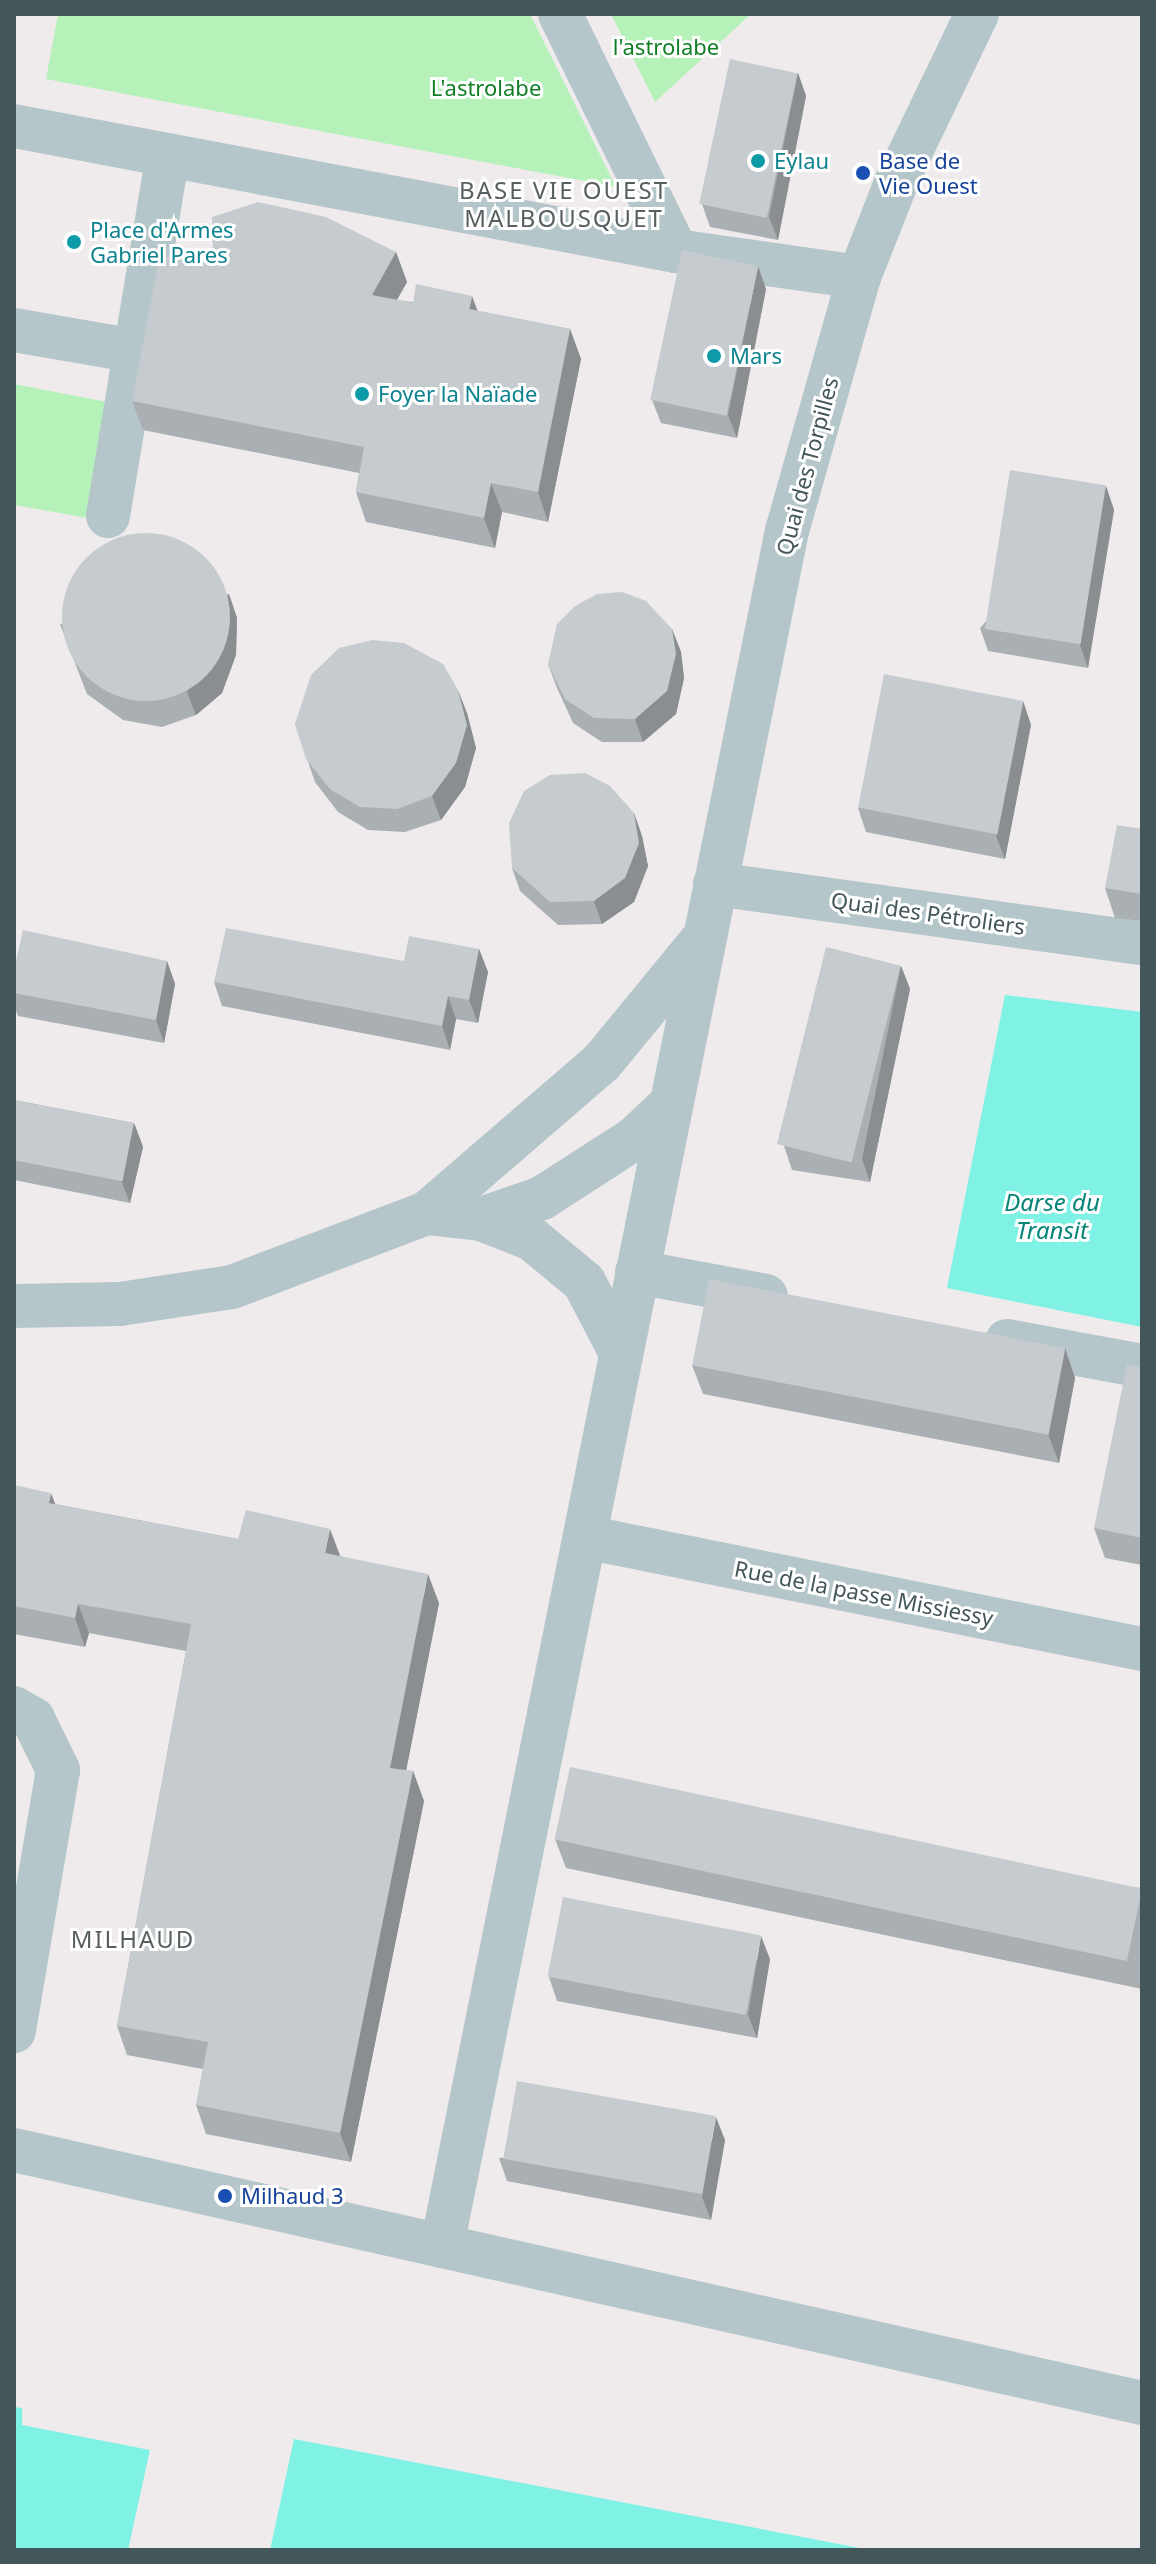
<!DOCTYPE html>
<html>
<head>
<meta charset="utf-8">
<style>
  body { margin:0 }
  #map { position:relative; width:1156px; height:2564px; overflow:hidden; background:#efebec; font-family:"Noto Sans",sans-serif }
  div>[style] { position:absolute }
  .green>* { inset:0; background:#b5f1b9 }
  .water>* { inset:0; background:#7ff1e5 }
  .minor>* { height:44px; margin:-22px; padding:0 22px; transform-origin:22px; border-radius:22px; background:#b5c6ca }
  .wall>* { inset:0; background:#a9afb2 }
  .shaded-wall>* { inset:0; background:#8a8e91 }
  .building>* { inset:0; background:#c5cbcf; transform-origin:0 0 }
  .round { border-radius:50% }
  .dots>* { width:22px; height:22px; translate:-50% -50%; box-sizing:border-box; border:4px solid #fff; border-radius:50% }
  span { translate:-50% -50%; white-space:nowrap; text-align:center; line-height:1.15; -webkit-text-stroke:6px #fff; paint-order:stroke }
  .park-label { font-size:22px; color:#107e25 }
  .transit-label { font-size:22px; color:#164399 }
  .left { translate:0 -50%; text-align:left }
  .culture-label { font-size:22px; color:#0d838f }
  .street-label { font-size:22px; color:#43565a }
  .neighbourhood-label { font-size:24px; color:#585f61; letter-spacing:2px }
  .water-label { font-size:24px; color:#068578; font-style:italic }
  .frame { position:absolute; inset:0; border:16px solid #43565a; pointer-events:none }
</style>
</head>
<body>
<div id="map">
  <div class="green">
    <i style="clip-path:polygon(58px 14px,530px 14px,616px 187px,46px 79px)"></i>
    <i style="clip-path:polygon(611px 14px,751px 14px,655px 102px)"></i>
    <i style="clip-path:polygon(14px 384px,107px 402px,88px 518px,14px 505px)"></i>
  </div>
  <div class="water">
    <i style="clip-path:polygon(1005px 995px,1142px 1012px,1142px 1327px,947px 1288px)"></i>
    <i style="clip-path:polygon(14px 2407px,22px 2408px,22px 2425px,150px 2450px,128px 2550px,14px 2550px)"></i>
    <i style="clip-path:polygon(294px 2439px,870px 2550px,270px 2550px)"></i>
  </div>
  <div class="minor">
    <i style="left:560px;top:14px;width:264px;rotate:63.9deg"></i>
    <i style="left:14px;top:126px;width:674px;rotate:10.69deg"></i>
    <i style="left:676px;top:251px;width:185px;rotate:8.1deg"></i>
    <i style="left:14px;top:330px;width:124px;rotate:9.8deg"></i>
    <i style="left:108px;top:516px;width:366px;rotate:-80.6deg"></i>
    <i style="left:715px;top:884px;width:431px;rotate:7.9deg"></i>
    <i style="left:427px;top:1213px;width:54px;rotate:6.3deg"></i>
    <i style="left:481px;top:1219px;width:55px;rotate:21.4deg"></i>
    <i style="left:532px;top:1239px;width:67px;rotate:39.6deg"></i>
    <i style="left:584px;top:1282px;width:80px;rotate:62.5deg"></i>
    <i style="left:481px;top:1219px;width:65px;rotate:-19deg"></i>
    <i style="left:542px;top:1198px;width:111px;rotate:-32.8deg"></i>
    <i style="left:635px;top:1138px;width:48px;rotate:-43.3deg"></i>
    <i style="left:637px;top:1272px;width:131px;rotate:10.5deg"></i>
    <i style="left:14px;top:1306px;width:106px;rotate:-1.1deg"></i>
    <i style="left:120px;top:1304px;width:113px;rotate:-8.6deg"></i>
    <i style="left:232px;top:1287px;width:209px;rotate:-20.8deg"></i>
    <i style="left:427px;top:1213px;width:231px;rotate:-40.8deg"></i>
    <i style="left:602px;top:1062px;width:153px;rotate:-50.6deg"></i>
    <i style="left:1007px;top:1341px;width:137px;rotate:10.5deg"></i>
    <i style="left:585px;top:1537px;width:568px;rotate:11.37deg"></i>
    <i style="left:14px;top:1708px;width:22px;rotate:30deg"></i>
    <i style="left:33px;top:1719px;width:57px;rotate:63.9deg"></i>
    <i style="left:58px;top:1770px;width:265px;rotate:99.6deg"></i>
    <i style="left:14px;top:2150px;width:1156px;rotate:12.64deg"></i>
    <i style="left:442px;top:2246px;width:1749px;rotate:-78.63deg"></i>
    <i style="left:787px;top:531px;width:264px;rotate:-74.2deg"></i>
    <i style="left:859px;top:277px;width:106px;rotate:-68.5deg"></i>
    <i style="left:898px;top:178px;width:182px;rotate:-64.3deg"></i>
  </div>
  <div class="wall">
    <i style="clip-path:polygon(798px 73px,806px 96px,778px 240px,710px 227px,702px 204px)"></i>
    <i style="clip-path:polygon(396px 252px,407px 282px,397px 300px,478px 311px,570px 329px,581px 359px,548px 522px,502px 512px,495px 548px,366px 522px,356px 492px,359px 473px,143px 430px,132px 401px)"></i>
    <i style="clip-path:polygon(766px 289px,737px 438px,661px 423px,652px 400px)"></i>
    <i style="clip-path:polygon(1106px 486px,1114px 510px,1088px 668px,988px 651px,980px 628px)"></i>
    <i style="clip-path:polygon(229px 594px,237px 618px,236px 655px,222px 693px,196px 715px,162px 727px,123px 720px,87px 694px,60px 624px)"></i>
    <i style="clip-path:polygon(672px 629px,681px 652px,684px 678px,676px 714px,643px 742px,602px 742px,573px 723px,557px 688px,548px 664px)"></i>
    <i style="clip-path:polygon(1023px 701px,1031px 725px,1005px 859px,866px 832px,858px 808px)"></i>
    <i style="clip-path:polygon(467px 713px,476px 748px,465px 787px,441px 820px,405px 832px,368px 830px,338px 812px,315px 782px,295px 724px)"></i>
    <i style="clip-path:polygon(634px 813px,642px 836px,648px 866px,634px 902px,602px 924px,558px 925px,520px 891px,512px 868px)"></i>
    <i style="clip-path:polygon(1142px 829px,1142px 921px,1115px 918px,1105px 888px)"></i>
    <i style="clip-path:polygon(479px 949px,488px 972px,478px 1023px,456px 1019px,450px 1050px,222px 1006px,214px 982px,404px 961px)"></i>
    <i style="clip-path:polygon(167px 961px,175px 984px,164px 1043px,18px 1016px,14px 1006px,14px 970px)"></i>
    <i style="clip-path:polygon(901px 966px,910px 989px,870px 1182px,792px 1170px,784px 1146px)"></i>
    <i style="clip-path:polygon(14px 1100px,134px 1123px,143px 1147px,130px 1203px,14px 1180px)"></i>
    <i style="clip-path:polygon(1065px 1348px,1075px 1378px,1059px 1463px,703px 1394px,692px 1365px)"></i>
    <i style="clip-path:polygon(1142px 1367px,1142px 1565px,1105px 1558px,1094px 1528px)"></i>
    <i style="clip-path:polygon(14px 1485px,55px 1504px,238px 1539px,340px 1556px,439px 1603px,406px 1770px,413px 1771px,424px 1801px,351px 2162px,206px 2134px,196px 2105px,203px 2069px,127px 2055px,117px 2026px,186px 1651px,89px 1633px,85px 1647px,14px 1634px)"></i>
    <i style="clip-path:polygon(555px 1839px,1142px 1888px,1142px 1989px,566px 1868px)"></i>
    <i style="clip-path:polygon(770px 1959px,757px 2038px,557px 2001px,549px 1977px)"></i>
    <i style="clip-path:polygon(725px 2140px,711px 2220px,507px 2181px,499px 2158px)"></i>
  </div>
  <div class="shaded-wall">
    <i style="clip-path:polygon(798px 73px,806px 96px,778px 240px,769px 217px)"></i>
    <i style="clip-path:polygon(396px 252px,407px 282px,383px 324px,372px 295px)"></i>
    <i style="clip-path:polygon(758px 266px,766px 289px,737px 438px,728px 415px)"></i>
    <i style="clip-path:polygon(472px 296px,483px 325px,469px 309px)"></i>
    <i style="clip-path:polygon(570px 329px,581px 359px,548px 522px,538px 492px)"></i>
    <i style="clip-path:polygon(491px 483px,502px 512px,495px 548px,484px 518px)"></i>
    <i style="clip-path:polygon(1106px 486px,1114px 510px,1088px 668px,1080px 645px)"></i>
    <i style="clip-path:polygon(229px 594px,237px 618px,236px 655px,222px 693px,196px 715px,187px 692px)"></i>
    <i style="clip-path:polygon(672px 629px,681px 652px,684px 678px,676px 714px,643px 742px,635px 719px)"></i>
    <i style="clip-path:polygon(458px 690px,467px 713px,476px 748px,465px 787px,441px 820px,432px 796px)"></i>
    <i style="clip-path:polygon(1023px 701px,1031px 725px,1005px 859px,996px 836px)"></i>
    <i style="clip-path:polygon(634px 813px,642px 836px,648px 866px,634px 902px,602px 924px,594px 901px)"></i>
    <i style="clip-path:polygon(479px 949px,488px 972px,478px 1023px,469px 1000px)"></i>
    <i style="clip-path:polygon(167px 961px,175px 984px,164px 1043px,156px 1020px)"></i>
    <i style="clip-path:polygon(901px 966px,910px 989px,870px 1182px,862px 1159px)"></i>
    <i style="clip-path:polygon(448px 996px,456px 1019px,450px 1050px,442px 1026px)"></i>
    <i style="clip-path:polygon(134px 1123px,143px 1147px,130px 1203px,121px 1180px)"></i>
    <i style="clip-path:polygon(1065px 1348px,1075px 1378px,1059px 1463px,1048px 1434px)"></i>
    <i style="clip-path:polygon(51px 1493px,62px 1522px,49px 1503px)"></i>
    <i style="clip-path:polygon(330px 1529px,341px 1558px,325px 1553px)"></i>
    <i style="clip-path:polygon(428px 1574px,439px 1603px,401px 1797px,390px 1768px)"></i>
    <i style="clip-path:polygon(78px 1604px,89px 1633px,85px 1647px,75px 1618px)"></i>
    <i style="clip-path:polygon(413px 1771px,424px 1801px,351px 2162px,340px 2133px)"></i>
    <i style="clip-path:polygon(761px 1936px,770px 1959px,757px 2038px,748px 2015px)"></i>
    <i style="clip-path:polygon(716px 2117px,725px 2140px,711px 2220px,702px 2197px)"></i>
  </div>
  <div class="building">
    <i style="left:730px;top:59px;width:69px;height:148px;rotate:12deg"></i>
    <i style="clip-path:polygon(258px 202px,326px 217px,396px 252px,372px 295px,413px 303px,416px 284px,472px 296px,469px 309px,570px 329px,538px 492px,491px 483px,484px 518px,356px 492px,364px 447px,132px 401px,160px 253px,213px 264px,212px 217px)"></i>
    <i style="left:682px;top:250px;width:78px;height:153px;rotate:12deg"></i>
    <i style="left:1010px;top:470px;width:97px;height:161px;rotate:9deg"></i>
    <i class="round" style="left:62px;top:533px;width:168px;height:168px"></i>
    <i style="clip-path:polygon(622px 592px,646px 601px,672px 629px,676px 654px,667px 691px,635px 719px,594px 718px,565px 699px,548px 664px,557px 624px,575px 606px,597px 594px)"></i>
    <i style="clip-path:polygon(372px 640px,404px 643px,443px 664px,458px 690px,467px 725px,456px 763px,432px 796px,397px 809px,360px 807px,330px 789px,306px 759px,295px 724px,311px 675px,339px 648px)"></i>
    <i style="left:884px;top:674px;width:142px;height:136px;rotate:11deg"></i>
    <i style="clip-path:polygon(585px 773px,610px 786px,634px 813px,639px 843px,625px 878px,594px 901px,550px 902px,512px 868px,509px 823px,524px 791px,550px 775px)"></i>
    <i style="clip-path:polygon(1117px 825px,1142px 829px,1142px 894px,1105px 888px)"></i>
    <i style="clip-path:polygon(226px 928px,404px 961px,409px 936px,479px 949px,469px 1000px,448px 996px,442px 1026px,214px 982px)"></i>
    <i style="clip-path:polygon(23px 930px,167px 961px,156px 1020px,14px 993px,14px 970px)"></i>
    <i style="left:826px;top:947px;width:77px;height:203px;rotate:14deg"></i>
    <i style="left:14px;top:1100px;width:122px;height:59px;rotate:11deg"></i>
    <i style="left:709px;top:1279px;width:363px;height:88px;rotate:11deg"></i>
    <i style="clip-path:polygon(1127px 1364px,1142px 1367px,1142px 1538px,1094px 1528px)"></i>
    <i style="clip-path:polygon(14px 1485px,51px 1493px,49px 1503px,238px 1539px,246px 1510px,330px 1529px,325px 1553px,428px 1574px,390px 1768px,413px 1771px,340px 2133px,196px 2105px,208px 2042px,117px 2026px,191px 1624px,78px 1604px,75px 1618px,14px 1606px)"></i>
    <i style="left:570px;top:1767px;width:585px;height:74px;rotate:12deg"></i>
    <i style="left:563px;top:1897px;width:202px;height:81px;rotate:11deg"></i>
    <i style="left:517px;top:2081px;width:202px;height:79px;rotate:10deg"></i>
  </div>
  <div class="dots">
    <i style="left:758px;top:161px;background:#0f9aa8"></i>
    <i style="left:863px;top:173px;background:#1a4fb4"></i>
    <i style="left:74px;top:242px;background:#0f9aa8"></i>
    <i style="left:714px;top:356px;background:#0f9aa8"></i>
    <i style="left:362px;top:394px;background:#0f9aa8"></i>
    <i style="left:225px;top:2196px;background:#1a4fb4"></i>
  </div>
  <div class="park-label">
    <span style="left:666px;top:47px">l'astrolabe</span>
    <span style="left:486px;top:88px">L'astrolabe</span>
  </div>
  <div class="transit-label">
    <span class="left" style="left:879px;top:173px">Base de<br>Vie Ouest</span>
    <span class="left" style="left:241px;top:2196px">Milhaud 3</span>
  </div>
  <div class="culture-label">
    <span class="left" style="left:774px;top:161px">Eylau</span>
    <span class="left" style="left:90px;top:242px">Place d'Armes<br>Gabriel Pares</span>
    <span class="left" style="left:730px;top:356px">Mars</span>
    <span class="left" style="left:378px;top:394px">Foyer la Naïade</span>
  </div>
  <div class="street-label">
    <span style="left:807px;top:466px;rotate:-75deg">Quai des Torpilles</span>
    <span style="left:928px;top:913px;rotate:8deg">Quai des Pétroliers</span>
    <span style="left:864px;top:1593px;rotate:11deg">Rue de la passe Missiessy</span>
  </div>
  <div class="neighbourhood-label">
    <span style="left:564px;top:204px">BASE VIE OUEST<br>MALBOUSQUET</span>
    <span style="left:133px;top:1939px">MILHAUD</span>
  </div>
  <div class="water-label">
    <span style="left:1052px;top:1216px">Darse du<br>Transit</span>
  </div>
  <div class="frame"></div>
</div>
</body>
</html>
